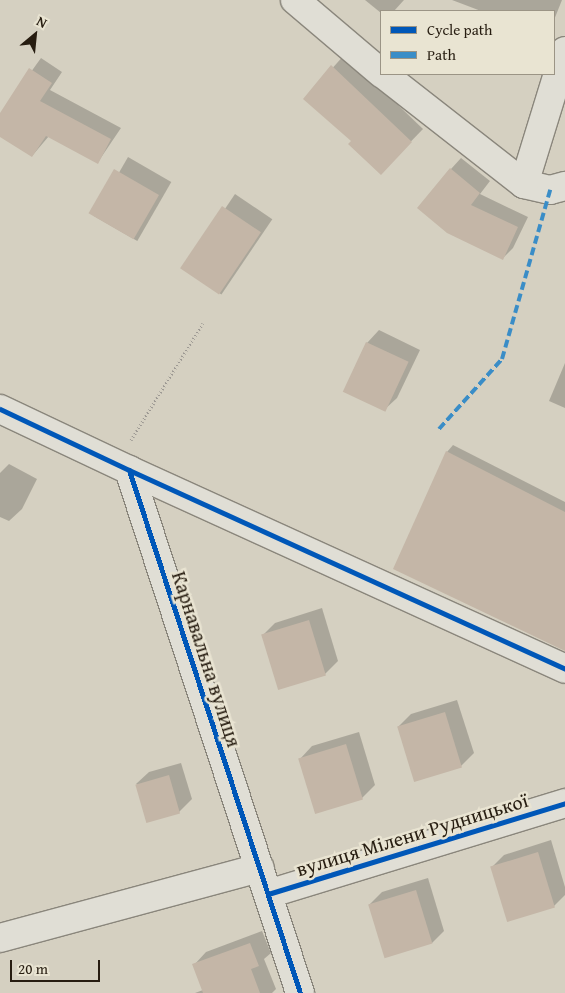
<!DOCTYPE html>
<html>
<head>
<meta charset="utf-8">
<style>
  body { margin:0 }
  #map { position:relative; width:565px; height:993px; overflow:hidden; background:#d5d0c1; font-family:"Gentium Book Plus",serif }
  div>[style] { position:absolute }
  .shadow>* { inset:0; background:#0003; transform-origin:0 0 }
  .building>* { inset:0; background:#c4b6a7; transform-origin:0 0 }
  .path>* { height:3px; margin-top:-1.5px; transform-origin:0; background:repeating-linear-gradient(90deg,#9e9a94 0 1px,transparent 0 3.5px) }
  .roads { filter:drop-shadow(1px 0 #8a867c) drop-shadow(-1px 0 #8a867c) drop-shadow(0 1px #8a867c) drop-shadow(0 -1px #8a867c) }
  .minor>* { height:28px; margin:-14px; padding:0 14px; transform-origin:14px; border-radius:14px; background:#e0ded5 }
  .quiet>* { height:4px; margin-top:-2px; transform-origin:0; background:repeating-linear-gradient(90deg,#3a8dc7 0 8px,transparent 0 12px) }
  .cycleway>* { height:5px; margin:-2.5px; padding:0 2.5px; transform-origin:2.5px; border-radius:2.5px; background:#0057b8 }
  span { translate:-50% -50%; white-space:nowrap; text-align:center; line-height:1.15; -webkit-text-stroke:5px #e9e4d2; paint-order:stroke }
  .street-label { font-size:20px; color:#271d11 }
  .legend { position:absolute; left:380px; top:10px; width:175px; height:65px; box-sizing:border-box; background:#e9e4d2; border:1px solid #9b9485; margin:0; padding:6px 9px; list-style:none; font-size:15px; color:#271d11 }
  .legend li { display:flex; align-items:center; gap:10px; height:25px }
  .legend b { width:25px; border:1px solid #9b9485 }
  .north { position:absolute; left:10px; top:10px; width:50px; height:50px; -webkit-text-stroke:4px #e9e4d2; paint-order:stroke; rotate:28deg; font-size:14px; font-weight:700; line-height:20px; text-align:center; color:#271d11 }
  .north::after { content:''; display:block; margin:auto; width:18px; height:22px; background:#271d11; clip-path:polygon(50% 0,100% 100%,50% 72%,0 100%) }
  .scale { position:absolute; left:10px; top:960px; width:90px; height:22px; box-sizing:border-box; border:2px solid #271d11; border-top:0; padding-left:6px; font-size:15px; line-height:18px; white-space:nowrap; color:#271d11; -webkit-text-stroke:4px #e9e4d2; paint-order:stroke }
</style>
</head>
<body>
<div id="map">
  <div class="shadow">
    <i style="clip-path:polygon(365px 0,404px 0,394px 11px,381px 13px)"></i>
    <i style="clip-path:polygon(452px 0,562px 0,554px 20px,554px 11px,481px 11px)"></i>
    <i style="clip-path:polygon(345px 54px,423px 129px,393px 160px,353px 141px,305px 99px)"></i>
    <i style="clip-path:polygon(41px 58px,62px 72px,50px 90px,121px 128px,98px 162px,49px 136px,32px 156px,0 135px,0 115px)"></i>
    <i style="left:128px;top:157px;width:50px;height:68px;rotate:30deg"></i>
    <i style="clip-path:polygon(461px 158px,490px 181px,480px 194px,528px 217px,513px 248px,503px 258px,448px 232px,451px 169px)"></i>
    <i style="left:235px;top:194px;width:45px;height:91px;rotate:34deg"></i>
    <i style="clip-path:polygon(379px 330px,420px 350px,397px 398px,384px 410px,367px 343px)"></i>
    <i style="clip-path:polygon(565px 363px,565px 408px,549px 401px)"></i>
    <i style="clip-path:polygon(453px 445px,565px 502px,565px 649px,447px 452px)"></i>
    <i style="clip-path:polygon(9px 464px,37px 479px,22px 509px,9px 521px,0 517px,0 473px)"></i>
    <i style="clip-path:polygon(322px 608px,338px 661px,325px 674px,262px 636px,275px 623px)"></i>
    <i style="clip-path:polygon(457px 700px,474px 753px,461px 766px,398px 727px,411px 714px)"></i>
    <i style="clip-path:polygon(359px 732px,375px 785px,362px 798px,300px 759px,312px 746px)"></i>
    <i style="clip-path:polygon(181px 763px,192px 799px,179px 812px,136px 784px,149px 772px)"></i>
    <i style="clip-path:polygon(551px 840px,565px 887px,565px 895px,554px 906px,492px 867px,504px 855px)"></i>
    <i style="clip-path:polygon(428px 878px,444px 931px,432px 943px,369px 905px,382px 892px)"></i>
    <i style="clip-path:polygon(262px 931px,271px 953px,264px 959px,276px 989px,272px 993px,195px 993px,203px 990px,194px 965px,206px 952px)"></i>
  </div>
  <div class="building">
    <i style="clip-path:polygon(331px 65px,412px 142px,381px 175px,348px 144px,351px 141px,303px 99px)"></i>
    <i style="clip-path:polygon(29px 68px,52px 83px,40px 101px,111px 139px,98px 164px,46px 136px,32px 157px,0 137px,0 113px)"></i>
    <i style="clip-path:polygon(450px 168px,480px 193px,471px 205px,518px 227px,503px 260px,447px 233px,417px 208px)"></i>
    <i style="left:114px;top:169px;width:52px;height:51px;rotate:30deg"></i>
    <i style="left:222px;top:206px;width:47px;height:75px;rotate:34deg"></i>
    <i style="left:366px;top:342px;width:47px;height:55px;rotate:25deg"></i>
    <i style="clip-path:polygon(446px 451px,565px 512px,565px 651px,393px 569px)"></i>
    <i style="left:309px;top:620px;width:58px;height:50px;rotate:73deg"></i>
    <i style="left:445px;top:712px;width:58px;height:50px;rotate:73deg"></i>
    <i style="left:346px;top:744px;width:58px;height:50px;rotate:73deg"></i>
    <i style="left:169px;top:775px;width:40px;height:35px;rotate:74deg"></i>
    <i style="left:538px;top:852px;width:58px;height:50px;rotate:73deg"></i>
    <i style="left:416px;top:890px;width:56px;height:50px;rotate:73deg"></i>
    <i style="clip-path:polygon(250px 943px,259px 966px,251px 969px,260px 993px,203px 993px,192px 964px)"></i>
  </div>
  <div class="path">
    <i style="left:131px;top:440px;width:137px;rotate:-58.4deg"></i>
  </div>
  <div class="roads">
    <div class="minor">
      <i style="left:295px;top:0;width:113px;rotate:40.3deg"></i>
      <i style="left:383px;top:74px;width:179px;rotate:38deg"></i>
      <i style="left:524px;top:184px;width:27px;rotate:13deg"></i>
      <i style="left:550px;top:190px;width:16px;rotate:-15deg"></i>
      <i style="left:524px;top:184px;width:139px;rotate:-72.9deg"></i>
      <i style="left:0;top:409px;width:143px;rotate:25.3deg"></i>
      <i style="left:129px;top:470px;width:550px;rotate:71.89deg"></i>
      <i style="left:129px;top:470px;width:479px;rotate:24.5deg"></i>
      <i style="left:268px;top:894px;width:311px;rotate:-17deg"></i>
      <i style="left:0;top:938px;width:269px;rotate:-15.1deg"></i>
    </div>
  </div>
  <div class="quiet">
    <i style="left:439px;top:429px;width:94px;rotate:-48deg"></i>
    <i style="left:502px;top:359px;width:176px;rotate:-74.1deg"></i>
  </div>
  <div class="cycleway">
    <i style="left:0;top:409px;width:143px;rotate:25.3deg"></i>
    <i style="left:129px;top:470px;width:550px;rotate:71.89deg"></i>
    <i style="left:129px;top:470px;width:479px;rotate:24.5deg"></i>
    <i style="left:268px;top:894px;width:311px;rotate:-17deg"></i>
  </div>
  <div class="street-label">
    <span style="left:207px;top:659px;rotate:72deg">Карнавальна вулиця</span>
    <span style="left:412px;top:834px;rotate:-17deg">вулиця Мілени Рудницької</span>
  </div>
  <ul class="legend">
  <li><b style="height:6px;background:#0057b8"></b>Cycle path</li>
  <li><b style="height:6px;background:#3a8dc7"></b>Path</li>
  </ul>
  <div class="north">N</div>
  <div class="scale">20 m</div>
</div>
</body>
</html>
